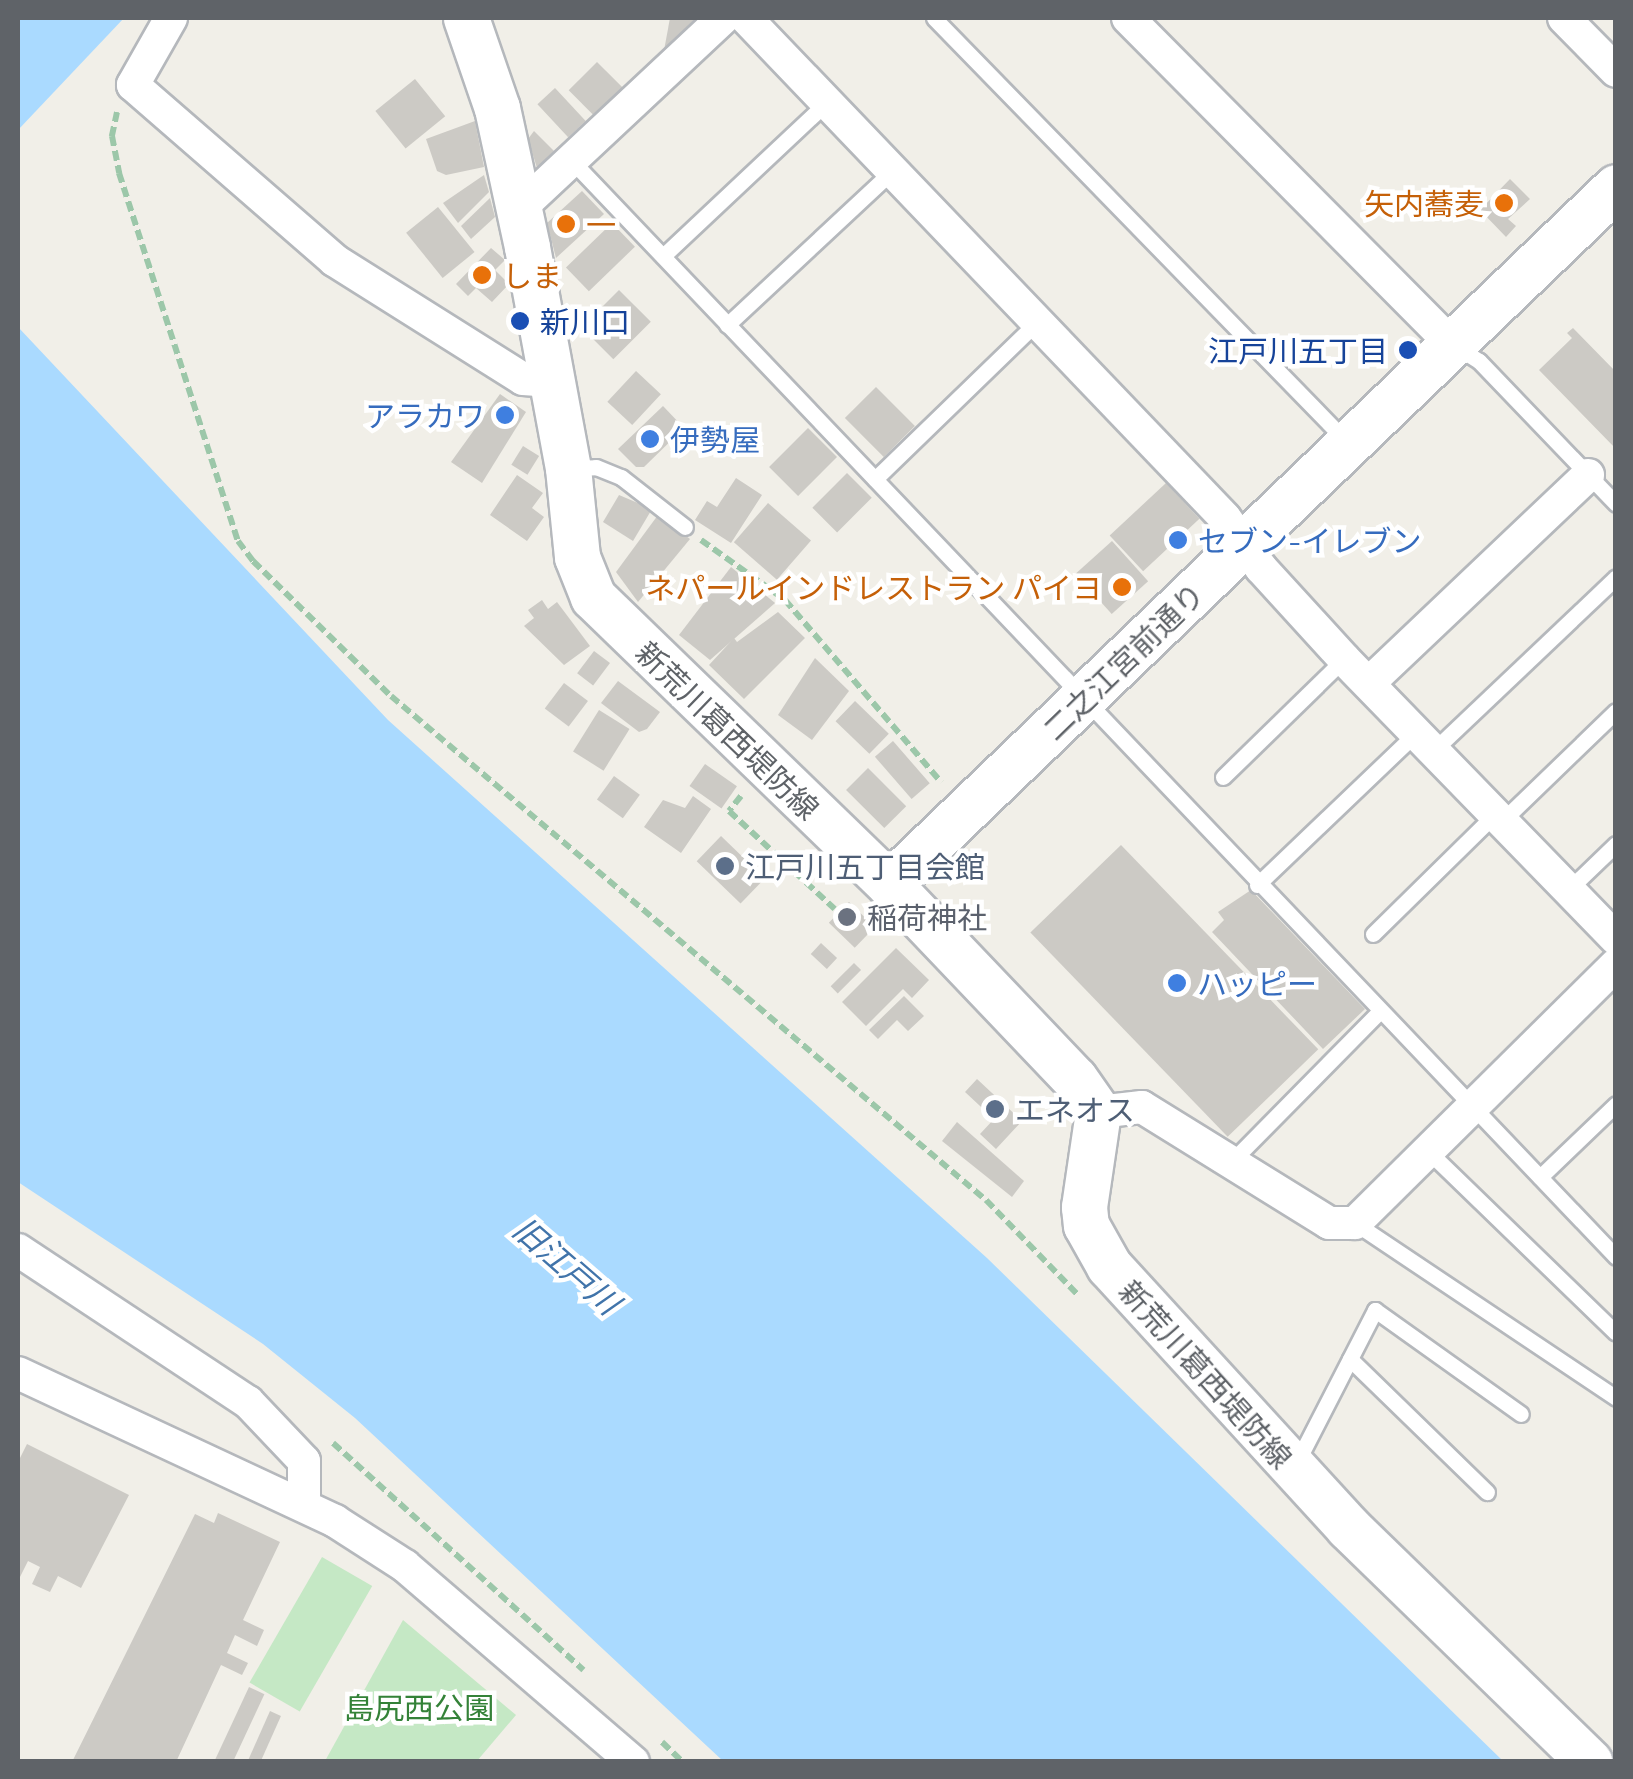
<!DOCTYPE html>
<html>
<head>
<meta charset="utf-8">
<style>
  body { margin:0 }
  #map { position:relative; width:1633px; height:1779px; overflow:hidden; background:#f1efe8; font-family:"Exo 2","Noto Sans JP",sans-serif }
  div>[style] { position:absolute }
  .green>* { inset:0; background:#c5e8c5; transform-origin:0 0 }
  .water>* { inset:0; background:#aadaff }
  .building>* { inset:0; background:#cccac5; transform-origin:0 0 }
  .path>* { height:6px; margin-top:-3px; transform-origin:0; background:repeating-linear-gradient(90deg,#9cc7a9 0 10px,transparent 0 15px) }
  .roads { filter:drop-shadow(2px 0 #b5b8bc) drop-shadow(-2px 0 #b5b8bc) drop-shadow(0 2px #b5b8bc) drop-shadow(0 -2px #b5b8bc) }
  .lane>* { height:15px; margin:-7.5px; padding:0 7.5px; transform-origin:7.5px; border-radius:7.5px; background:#fff }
  .street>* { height:32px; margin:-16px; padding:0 16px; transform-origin:16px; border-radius:16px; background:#fff }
  .secondary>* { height:45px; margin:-22.5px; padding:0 22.5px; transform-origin:22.5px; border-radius:22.5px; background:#fff }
  .dots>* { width:28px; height:28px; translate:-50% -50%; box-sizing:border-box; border:5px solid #fff; border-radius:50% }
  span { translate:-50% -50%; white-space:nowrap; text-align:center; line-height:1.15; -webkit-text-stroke:9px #fff; paint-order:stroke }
  .food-label { font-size:30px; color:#c56008 }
  .right { translate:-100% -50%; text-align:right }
  .left { translate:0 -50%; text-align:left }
  .transit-label { font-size:30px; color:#164399 }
  .shop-label { font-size:30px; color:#366cbe }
  .street-label { font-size:30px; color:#5f6368 }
  .service-label { font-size:30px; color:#4e5e75 }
  .worship-label { font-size:30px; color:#5b616d }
  .park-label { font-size:30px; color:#348238 }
  .water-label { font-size:32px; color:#4174aa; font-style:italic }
  .frame { position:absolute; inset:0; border:20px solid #5f6368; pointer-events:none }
</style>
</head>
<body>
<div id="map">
  <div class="green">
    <i style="left:322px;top:1557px;width:58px;height:145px;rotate:30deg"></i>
    <i style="clip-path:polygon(403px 1620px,516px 1715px,477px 1761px,325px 1761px)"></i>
  </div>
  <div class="water">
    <i style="clip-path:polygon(18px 18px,124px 18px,18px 130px)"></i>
    <i style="clip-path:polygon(18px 327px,388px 720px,987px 1258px,1503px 1761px,723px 1761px,355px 1418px,263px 1344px,18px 1182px)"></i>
  </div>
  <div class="building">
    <i style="clip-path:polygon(670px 18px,712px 18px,663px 56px)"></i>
    <i style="left:597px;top:62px;width:44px;height:40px;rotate:45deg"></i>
    <i style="left:415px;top:79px;width:48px;height:51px;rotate:51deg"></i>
    <i style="left:555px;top:88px;width:45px;height:24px;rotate:47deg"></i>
    <i style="clip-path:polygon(475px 121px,484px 167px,446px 175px,437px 171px,426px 139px)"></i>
    <i style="clip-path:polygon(534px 131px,558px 155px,537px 168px,528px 139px)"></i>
    <i style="clip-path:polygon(484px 175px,489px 192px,458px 223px,443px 203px)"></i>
    <i style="clip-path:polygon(1510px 179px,1530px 199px,1508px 219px,1516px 226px,1506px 237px,1480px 210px)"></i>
    <i style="clip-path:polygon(582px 191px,604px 214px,556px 258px,547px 223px)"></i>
    <i style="clip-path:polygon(490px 198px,495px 217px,471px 239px,461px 226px)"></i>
    <i style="left:438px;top:207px;width:58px;height:41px;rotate:51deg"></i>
    <i style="left:612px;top:223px;width:33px;height:64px;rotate:46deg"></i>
    <i style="clip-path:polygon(491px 248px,505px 260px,495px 270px,509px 284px,492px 302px,476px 288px,468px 296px,456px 284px)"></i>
    <i style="left:619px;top:290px;width:45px;height:53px;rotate:45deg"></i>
    <i style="clip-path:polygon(1573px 328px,1616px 372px,1616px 449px,1539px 370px,1572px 338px,1567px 333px)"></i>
    <i style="left:636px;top:371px;width:34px;height:42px;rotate:43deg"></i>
    <i style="left:876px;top:387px;width:55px;height:44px;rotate:45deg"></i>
    <i style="clip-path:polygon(500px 394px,526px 412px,482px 483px,451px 462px)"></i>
    <i style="clip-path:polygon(663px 406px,684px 428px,644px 467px,636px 467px,618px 449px)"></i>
    <i style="left:808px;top:428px;width:41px;height:55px;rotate:45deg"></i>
    <i style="left:523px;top:446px;width:19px;height:22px;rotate:32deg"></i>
    <i style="left:847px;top:473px;width:35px;height:49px;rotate:45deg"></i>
    <i style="clip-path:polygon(517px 475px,543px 493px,532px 508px,544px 517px,527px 541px,490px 515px)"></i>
    <i style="clip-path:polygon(736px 478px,762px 495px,731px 543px,695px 520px,707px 501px,717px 507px)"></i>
    <i style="left:1166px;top:483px;width:49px;height:77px;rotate:47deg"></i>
    <i style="clip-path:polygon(619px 495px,652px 509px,633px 541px,603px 522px)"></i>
    <i style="left:768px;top:503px;width:57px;height:52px;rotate:41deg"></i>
    <i style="clip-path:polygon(658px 515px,690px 539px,638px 602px,616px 572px)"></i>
    <i style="left:1112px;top:541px;width:54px;height:49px;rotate:48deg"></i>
    <i style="clip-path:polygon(731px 567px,775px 603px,710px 660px,679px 635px)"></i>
    <i style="clip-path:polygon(542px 600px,548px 609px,557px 602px,590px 646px,564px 665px,524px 626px,534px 618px,528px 610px)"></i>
    <i style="clip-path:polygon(778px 612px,805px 638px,744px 699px,709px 665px,734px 638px,737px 642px)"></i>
    <i style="left:594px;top:651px;width:20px;height:28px;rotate:37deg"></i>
    <i style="clip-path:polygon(815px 658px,849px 691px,812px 740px,778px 715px)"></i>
    <i style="clip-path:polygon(618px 681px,660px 712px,647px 729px,639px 732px,601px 703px)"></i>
    <i style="left:564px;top:683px;width:30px;height:32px;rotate:37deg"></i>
    <i style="left:855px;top:701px;width:47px;height:28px;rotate:44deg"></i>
    <i style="left:599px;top:710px;width:36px;height:49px;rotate:32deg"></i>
    <i style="left:893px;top:741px;width:56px;height:24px;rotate:49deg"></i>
    <i style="left:705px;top:764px;width:39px;height:27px;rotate:35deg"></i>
    <i style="left:868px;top:768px;width:54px;height:31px;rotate:45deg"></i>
    <i style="left:614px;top:776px;width:32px;height:29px;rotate:36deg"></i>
    <i style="clip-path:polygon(693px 796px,711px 809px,681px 853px,644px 827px,663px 800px,685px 808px)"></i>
    <i style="left:721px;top:836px;width:61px;height:35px;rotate:44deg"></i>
    <i style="left:1121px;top:845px;width:284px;height:126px;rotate:46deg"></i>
    <i style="clip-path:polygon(1251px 890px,1365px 1009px,1323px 1049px,1212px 932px,1224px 920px,1218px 912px)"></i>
    <i style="left:849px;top:902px;width:36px;height:29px;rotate:44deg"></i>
    <i style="left:821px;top:943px;width:22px;height:15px;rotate:43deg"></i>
    <i style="clip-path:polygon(896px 948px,929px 980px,912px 998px,903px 989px,866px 1026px,842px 1002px)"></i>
    <i style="left:854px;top:963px;width:10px;height:33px;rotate:45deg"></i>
    <i style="clip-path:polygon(904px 996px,924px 1016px,908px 1031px,897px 1020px,878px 1039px,869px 1030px)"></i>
    <i style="clip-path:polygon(977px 1079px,1022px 1121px,996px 1149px,980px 1134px,994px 1119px,965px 1092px)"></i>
    <i style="clip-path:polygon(957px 1122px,1024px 1181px,1012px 1197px,942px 1141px)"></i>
    <i style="clip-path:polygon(27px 1444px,129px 1495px,81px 1588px,58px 1576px,50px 1592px,32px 1584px,40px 1567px,28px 1561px,18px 1581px,18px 1462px)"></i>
    <i style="clip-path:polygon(218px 1513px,280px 1542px,243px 1620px,264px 1630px,257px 1646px,235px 1635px,227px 1653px,248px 1663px,242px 1675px,221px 1665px,176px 1762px,72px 1762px,195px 1514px,214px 1523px)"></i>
    <i style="left:249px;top:1687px;width:17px;height:83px;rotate:25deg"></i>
    <i style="left:270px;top:1711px;width:12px;height:56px;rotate:24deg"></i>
  </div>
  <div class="path">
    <i style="left:117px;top:112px;width:25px;rotate:102deg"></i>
    <i style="left:112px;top:136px;width:38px;rotate:79deg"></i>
    <i style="left:119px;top:173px;width:387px;rotate:72.1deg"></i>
    <i style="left:238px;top:541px;width:25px;rotate:53deg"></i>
    <i style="left:253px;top:561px;width:193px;rotate:44.4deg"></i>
    <i style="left:391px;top:696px;width:780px;rotate:40.27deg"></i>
    <i style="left:986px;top:1200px;width:131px;rotate:45.9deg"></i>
    <i style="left:701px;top:540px;width:103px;rotate:35.5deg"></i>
    <i style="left:785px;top:600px;width:240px;rotate:49.4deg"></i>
    <i style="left:741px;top:796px;width:19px;rotate:129deg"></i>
    <i style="left:729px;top:811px;width:144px;rotate:42.8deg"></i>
    <i style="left:333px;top:1443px;width:338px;rotate:42.2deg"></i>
    <i style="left:662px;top:1742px;width:29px;rotate:44deg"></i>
  </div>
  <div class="roads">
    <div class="lane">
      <i style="left:934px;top:18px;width:590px;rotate:45.75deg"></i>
      <i style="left:571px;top:160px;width:1515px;rotate:46.39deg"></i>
      <i style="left:663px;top:256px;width:224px;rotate:-43.2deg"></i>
      <i style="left:727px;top:325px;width:224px;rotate:-43deg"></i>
      <i style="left:1455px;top:346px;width:28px;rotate:32deg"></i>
      <i style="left:1479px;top:361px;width:198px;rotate:46.2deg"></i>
      <i style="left:572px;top:468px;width:24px;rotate:-2deg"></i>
      <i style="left:596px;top:467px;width:27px;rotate:22deg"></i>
      <i style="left:621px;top:477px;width:81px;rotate:38deg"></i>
      <i style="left:875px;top:479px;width:224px;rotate:-44.1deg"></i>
      <i style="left:1434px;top:750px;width:251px;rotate:-43.5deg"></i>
      <i style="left:1223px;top:777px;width:169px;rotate:-44.3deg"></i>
      <i style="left:1502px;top:821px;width:158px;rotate:-44deg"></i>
      <i style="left:1257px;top:885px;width:220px;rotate:-43.7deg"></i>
      <i style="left:1569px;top:889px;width:65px;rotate:-43.8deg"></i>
      <i style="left:1373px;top:934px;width:171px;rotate:-44.5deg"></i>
      <i style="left:1426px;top:1149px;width:264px;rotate:44.1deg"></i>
      <i style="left:1232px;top:1161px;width:209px;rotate:-45.4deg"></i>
      <i style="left:1540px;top:1177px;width:105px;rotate:-43.8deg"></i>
      <i style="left:1355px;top:1223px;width:314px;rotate:33.8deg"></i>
      <i style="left:1350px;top:1359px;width:191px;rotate:44.2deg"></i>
      <i style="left:1297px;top:1462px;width:171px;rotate:-62.8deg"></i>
      <i style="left:1375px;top:1310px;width:179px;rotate:35.5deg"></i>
    </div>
    <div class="street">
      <i style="left:171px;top:18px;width:77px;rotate:119.6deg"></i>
      <i style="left:133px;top:85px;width:267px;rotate:41deg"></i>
      <i style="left:334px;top:260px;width:223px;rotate:32.2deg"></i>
      <i style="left:523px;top:379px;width:30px;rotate:4deg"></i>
      <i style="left:746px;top:18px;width:692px;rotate:46.23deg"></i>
      <i style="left:1225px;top:518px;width:62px;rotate:54.2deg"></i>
      <i style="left:1261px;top:568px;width:123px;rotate:47.6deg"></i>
      <i style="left:1344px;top:659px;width:390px;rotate:45.8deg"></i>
      <i style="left:1128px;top:18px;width:460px;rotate:45.2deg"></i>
      <i style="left:1564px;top:18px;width:74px;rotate:45.5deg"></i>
      <i style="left:518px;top:210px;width:281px;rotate:-43.1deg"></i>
      <i style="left:1369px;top:683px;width:302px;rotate:-43.5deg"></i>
      <i style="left:1098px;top:1112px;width:44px;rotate:-6.5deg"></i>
      <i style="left:1142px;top:1107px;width:220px;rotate:31.8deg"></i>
      <i style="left:1329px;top:1223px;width:26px"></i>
      <i style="left:1355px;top:1223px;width:367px;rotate:-44.7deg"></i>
      <i style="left:18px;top:1250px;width:276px;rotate:33.5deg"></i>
      <i style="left:248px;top:1402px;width:81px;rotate:46.5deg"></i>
      <i style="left:304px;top:1461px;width:44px;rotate:90deg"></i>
      <i style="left:18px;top:1373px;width:350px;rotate:25deg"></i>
      <i style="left:335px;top:1521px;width:83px;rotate:32.7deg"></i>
      <i style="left:405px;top:1566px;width:301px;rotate:40.7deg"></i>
    </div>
    <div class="secondary">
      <i style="left:466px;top:18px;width:95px;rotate:71deg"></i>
      <i style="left:497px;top:108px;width:142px;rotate:77.8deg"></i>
      <i style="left:527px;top:247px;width:225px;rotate:79.5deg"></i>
      <i style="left:568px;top:468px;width:89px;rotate:84.2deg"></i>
      <i style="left:577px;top:557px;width:43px;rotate:68.2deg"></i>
      <i style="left:593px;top:597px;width:412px;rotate:44.1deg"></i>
      <i style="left:889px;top:884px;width:269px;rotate:46.4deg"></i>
      <i style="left:1075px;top:1079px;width:40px;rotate:55.1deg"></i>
      <i style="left:1098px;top:1112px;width:96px;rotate:98.4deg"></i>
      <i style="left:1084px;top:1207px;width:18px;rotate:84deg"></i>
      <i style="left:1086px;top:1225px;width:47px;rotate:60.7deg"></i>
      <i style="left:1109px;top:1266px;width:354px;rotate:47.5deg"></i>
      <i style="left:1348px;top:1527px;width:337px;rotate:44.2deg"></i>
      <i style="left:889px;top:884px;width:1007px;rotate:-43.79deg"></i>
    </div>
  </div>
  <div class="dots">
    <i style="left:1504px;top:203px;background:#e8710a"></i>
    <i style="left:566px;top:224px;background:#e8710a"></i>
    <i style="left:482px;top:275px;background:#e8710a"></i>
    <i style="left:520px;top:321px;background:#1a4fb4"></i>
    <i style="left:1408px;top:350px;background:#1a4fb4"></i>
    <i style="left:505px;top:415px;background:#3f7fe0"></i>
    <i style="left:650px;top:439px;background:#3f7fe0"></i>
    <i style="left:1178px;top:540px;background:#3f7fe0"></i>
    <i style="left:1122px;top:587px;background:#e8710a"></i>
    <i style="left:725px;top:866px;background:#5c6f8a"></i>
    <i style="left:847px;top:917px;background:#6b7280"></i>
    <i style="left:1177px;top:983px;background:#3f7fe0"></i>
    <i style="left:995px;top:1109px;background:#5c6f8a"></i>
  </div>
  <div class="food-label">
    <span class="right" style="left:1484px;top:203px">矢内蕎麦</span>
    <span class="left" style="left:586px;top:224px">一</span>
    <span class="left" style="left:502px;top:275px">しま</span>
    <span class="right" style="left:1102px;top:587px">ネパールインドレストラン パイヨ</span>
  </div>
  <div class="transit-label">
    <span class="left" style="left:540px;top:321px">新川口</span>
    <span class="right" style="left:1388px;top:350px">江戸川五丁目</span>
  </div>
  <div class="shop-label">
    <span class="right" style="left:485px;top:415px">アラカワ</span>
    <span class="left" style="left:670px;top:439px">伊勢屋</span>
    <span class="left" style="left:1198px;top:540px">セブン-イレブン</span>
    <span class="left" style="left:1197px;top:983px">ハッピー</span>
  </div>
  <div class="street-label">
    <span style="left:1123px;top:661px;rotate:-44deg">二之江宮前通り</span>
    <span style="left:728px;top:730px;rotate:44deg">新荒川葛西堤防線</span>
    <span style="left:1206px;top:1374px;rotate:48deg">新荒川葛西堤防線</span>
  </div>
  <div class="service-label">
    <span class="left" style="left:745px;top:866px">江戸川五丁目会館</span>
    <span class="left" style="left:1015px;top:1109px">エネオス</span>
  </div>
  <div class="worship-label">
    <span class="left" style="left:867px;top:917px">稲荷神社</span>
  </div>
  <div class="park-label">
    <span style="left:419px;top:1707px">島尻西公園</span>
  </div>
  <div class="water-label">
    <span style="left:567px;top:1265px;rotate:41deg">旧江戸川</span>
  </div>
  <div class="frame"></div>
</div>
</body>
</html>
